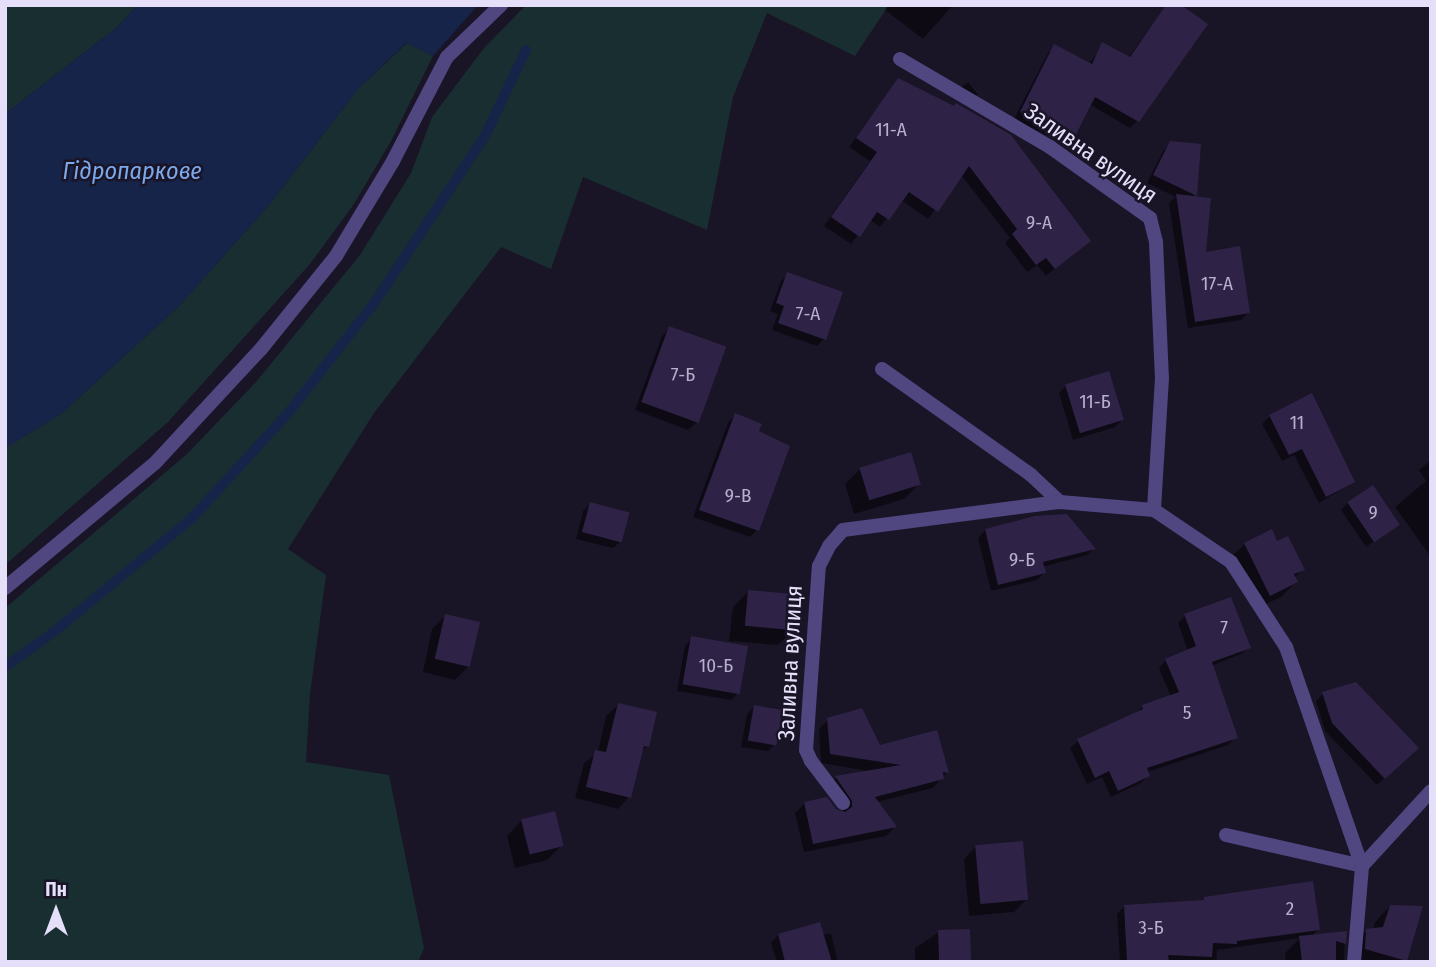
<!DOCTYPE html>
<html>
<head>
<meta charset="utf-8">
<style>
  body { margin:0 }
  #map { position:relative; width:1436px; height:967px; overflow:hidden; background:#1a1427; font-family:"Fira Sans Condensed",sans-serif }
  div>[style] { position:absolute }
  .green>* { inset:0; background:#182e31 }
  .water>* { inset:0; background:#172449 }
  .shadow>* { inset:0; background:#0007; transform-origin:0 0 }
  .stream>* { height:10px; margin:-5px; padding:0 5px; transform-origin:5px; border-radius:5px; background:#172449 }
  .building>* { inset:0; background:#2e2346; transform-origin:0 0 }
  .lane>* { height:14px; margin:-7px; padding:0 7px; transform-origin:7px; border-radius:7px; background:#504680 }
  .street>* { height:14px; margin:-7px; padding:0 7px; transform-origin:7px; border-radius:7px; background:#504680 }
  span { translate:-50% -50%; white-space:nowrap; text-align:center; line-height:1.15; -webkit-text-stroke:5px #1a1427; paint-order:stroke }
  .number-label { font-size:19px; color:#b8b0cd }
  .number-label span { -webkit-text-stroke-width:0 }
  .street-label { font-size:23px; color:#e6dffa }
  .water-label { font-size:24px; color:#7ba9ec; font-style:italic }
  .frame { position:absolute; inset:0; border:7px solid #e6dffa; pointer-events:none }
  .north { position:absolute; left:21px; top:876px; width:70px; height:70px; -webkit-text-stroke:5px #1a1427; paint-order:stroke; rotate:0deg; font-size:19px; font-weight:700; line-height:28px; text-align:center; color:#e6dffa }
  .north::after { content:''; display:block; margin:auto; width:24px; height:32px; background:#e6dffa; clip-path:polygon(50% 0,100% 100%,50% 72%,0 100%) }
</style>
</head>
<body>
<div id="map">
  <div class="green">
    <i style="clip-path:polygon(5px 5px,138px 5px,116px 28px,5px 114px)"></i>
    <i style="clip-path:polygon(526px 5px,889px 5px,855px 56px,767px 13px,733px 97px,707px 230px,583px 177px,551px 269px,501px 247px,374px 413px,288px 549px,326px 575px,310px 694px,306px 762px,389px 775px,424px 948px,418px 962px,5px 962px,5px 608px,186px 455px,256px 382px,360px 255px,411px 173px,432px 117px,484px 48px)"></i>
    <i style="clip-path:polygon(407px 43px,433px 56px,390px 143px,354px 204px,310px 264px,168px 422px,5px 565px,5px 448px,61px 414px,179px 306px,269px 205px,358px 89px)"></i>
  </div>
  <div class="water">
    <i style="clip-path:polygon(138px 5px,478px 5px,433px 56px,406px 43px,358px 89px,269px 205px,179px 306px,61px 414px,5px 448px,5px 114px,116px 28px)"></i>
  </div>
  <div class="shadow">
    <i style="clip-path:polygon(888px 5px,953px 5px,923px 39px,885px 10px)"></i>
    <i style="clip-path:polygon(1167px 5px,1137px 121px,1130px 128px,1089px 104px,1073px 136px,1065px 144px,1014px 119px,1048px 53px,1055px 46px,1089px 64px,1103px 45px,1128px 58px)"></i>
    <i style="clip-path:polygon(898px 80px,1089px 241px,1046px 276px,1037px 265px,1027px 272px,1005px 243px,1010px 238px,961px 175px,928px 219px,901px 200px,880px 227px,870px 220px,851px 244px,824px 226px,870px 161px,849px 147px)"></i>
    <i style="left:968px;top:82px;width:16px;height:9px;rotate:52deg"></i>
    <i style="clip-path:polygon(1171px 143px,1199px 146px,1193px 198px,1204px 254px,1248px 313px,1241px 320px,1188px 328px,1169px 203px,1176px 197px,1147px 183px,1163px 151px)"></i>
    <i style="clip-path:polygon(788px 274px,824px 339px,817px 346px,772px 330px,778px 314px,770px 311px,781px 281px)"></i>
    <i style="clip-path:polygon(670px 328px,696px 423px,688px 430px,635px 410px,662px 336px)"></i>
    <i style="clip-path:polygon(1066px 386px,1122px 420px,1115px 427px,1073px 440px,1059px 393px)"></i>
    <i style="clip-path:polygon(1311px 395px,1353px 482px,1319px 503px,1294px 455px,1282px 461px,1262px 424px,1270px 416px)"></i>
    <i style="clip-path:polygon(735px 415px,757px 431px,757px 530px,750px 537px,693px 517px,728px 423px)"></i>
    <i style="clip-path:polygon(1431px 460px,1431px 557px,1395px 507px,1426px 481px,1419px 470px)"></i>
    <i style="clip-path:polygon(860px 469px,919px 484px,904px 499px,854px 514px,845px 484px)"></i>
    <i style="clip-path:polygon(1348px 502px,1397px 525px,1366px 547px,1341px 510px)"></i>
    <i style="clip-path:polygon(590px 504px,621px 541px,613px 548px,576px 539px,583px 511px)"></i>
    <i style="clip-path:polygon(985px 530px,1094px 549px,1087px 555px,1042px 567px,1044px 573px,1037px 580px,991px 591px,978px 538px)"></i>
    <i style="clip-path:polygon(1277px 543px,1303px 569px,1294px 578px,1296px 582px,1281px 597px,1254px 610px,1229px 559px,1245px 544px)"></i>
    <i style="clip-path:polygon(748px 592px,793px 630px,778px 645px,729px 641px,733px 607px)"></i>
    <i style="clip-path:polygon(445px 616px,468px 667px,455px 680px,423px 672px,432px 629px)"></i>
    <i style="clip-path:polygon(1185px 616px,1249px 647px,1241px 654px,1211px 666px,1236px 737px,1228px 745px,1147px 772px,1148px 776px,1141px 783px,1111px 797px,1102px 777px,1087px 784px,1070px 748px,1078px 741px,1135px 714px,1143px 707px,1171px 697px,1159px 668px,1166px 660px,1188px 651px,1178px 623px)"></i>
    <i style="clip-path:polygon(692px 638px,738px 693px,731px 700px,677px 691px,685px 646px)"></i>
    <i style="clip-path:polygon(1323px 694px,1416px 748px,1377px 785px,1325px 731px,1316px 701px)"></i>
    <i style="clip-path:polygon(618px 705px,647px 746px,640px 753px,629px 797px,618px 809px,575px 798px,584px 763px,598px 752px,606px 716px)"></i>
    <i style="clip-path:polygon(754px 707px,775px 744px,768px 751px,741px 747px,747px 714px)"></i>
    <i style="clip-path:polygon(828px 720px,879px 747px,947px 772px,933px 788px,877px 802px,895px 827px,886px 836px,804px 852px,795px 813px,805px 803px,846px 815px,826px 787px,836px 778px,873px 772px,821px 763px,819px 729px)"></i>
    <i style="clip-path:polygon(522px 820px,562px 845px,547px 860px,515px 868px,507px 836px)"></i>
    <i style="clip-path:polygon(976px 846px,1026px 900px,1014px 912px,969px 916px,964px 859px)"></i>
    <i style="clip-path:polygon(1205px 898px,1318px 929px,1311px 937px,1345px 933px,1344px 962px,1286px 962px,1285px 953px,1300px 938px,1217px 950px,1216px 962px,1120px 962px,1117px 914px,1125px 906px,1202px 902px)"></i>
    <i style="clip-path:polygon(1390px 906px,1421px 907px,1405px 962px,1351px 962px,1352px 946px,1367px 930px,1373px 930px,1375px 922px)"></i>
    <i style="clip-path:polygon(939px 932px,970px 962px,915px 962px,915px 948px)"></i>
    <i style="clip-path:polygon(831px 934px,838px 962px,777px 962px,771px 943px,778px 935px)"></i>
  </div>
  <div class="stream">
    <i style="left:5px;top:667px;width:62px;rotate:-35.8deg"></i>
    <i style="left:55px;top:631px;width:178px;rotate:-39.5deg"></i>
    <i style="left:192px;top:518px;width:144px;rotate:-47.5deg"></i>
    <i style="left:289px;top:412px;width:140px;rotate:-52deg"></i>
    <i style="left:375px;top:302px;width:199px;rotate:-56.5deg"></i>
    <i style="left:485px;top:136px;width:95px;rotate:-64.5deg"></i>
  </div>
  <div class="building">
    <i style="clip-path:polygon(1166px 5px,1181px 5px,1208px 24px,1139px 122px,1095px 97px,1074px 138px,1020px 112px,1054px 44px,1092px 64px,1102px 42px,1130px 57px)"></i>
    <i style="clip-path:polygon(898px 78px,954px 106px,956px 103px,1011px 135px,1091px 241px,1055px 269px,1046px 258px,1036px 265px,1012px 234px,1017px 229px,969px 166px,938px 212px,909px 192px,889px 220px,877px 212px,860px 237px,831px 217px,877px 152px,856px 138px)"></i>
    <i style="clip-path:polygon(1170px 141px,1201px 144px,1197px 196px,1153px 175px)"></i>
    <i style="clip-path:polygon(1176px 194px,1211px 198px,1206px 252px,1240px 246px,1250px 313px,1195px 322px)"></i>
    <i style="clip-path:polygon(787px 272px,843px 292px,826px 340px,778px 323px,784px 306px,776px 303px)"></i>
    <i style="left:669px;top:326px;width:61px;height:81px;rotate:20deg"></i>
    <i style="left:1109px;top:371px;width:51px;height:46px;rotate:73deg"></i>
    <i style="clip-path:polygon(1312px 393px,1355px 482px,1326px 497px,1302px 449px,1289px 455px,1269px 415px)"></i>
    <i style="clip-path:polygon(735px 413px,762px 424px,759px 431px,790px 446px,759px 531px,699px 510px)"></i>
    <i style="left:911px;top:452px;width:34px;height:54px;rotate:73deg"></i>
    <i style="left:1373px;top:485px;width:48px;height:31px;rotate:56deg"></i>
    <i style="left:590px;top:502px;width:41px;height:31px;rotate:15deg"></i>
    <i style="clip-path:polygon(1067px 514px,1096px 549px,1043px 562px,1046px 573px,998px 585px,985px 529px,1035px 516px)"></i>
    <i style="clip-path:polygon(1272px 529px,1277px 541px,1288px 536px,1305px 570px,1294px 574px,1298px 582px,1270px 596px,1244px 543px)"></i>
    <i style="left:748px;top:590px;width:52px;height:36px;rotate:5deg"></i>
    <i style="clip-path:polygon(1231px 597px,1251px 648px,1212px 662px,1238px 738px,1147px 768px,1150px 776px,1118px 791px,1109px 771px,1095px 778px,1077px 739px,1143px 709px,1142px 705px,1179px 692px,1165px 659px,1196px 646px,1184px 614px)"></i>
    <i style="left:445px;top:614px;width:36px;height:46px;rotate:13deg"></i>
    <i style="left:691px;top:636px;width:58px;height:49px;rotate:10deg"></i>
    <i style="clip-path:polygon(1356px 682px,1419px 748px,1385px 779px,1332px 723px,1322px 692px)"></i>
    <i style="clip-path:polygon(618px 703px,657px 712px,649px 747px,644px 746px,631px 798px,586px 787px,595px 750px,606px 752px)"></i>
    <i style="left:754px;top:705px;width:29px;height:36px;rotate:10deg"></i>
    <i style="clip-path:polygon(862px 708px,880px 745px,937px 730px,949px 773px,943px 772px,944px 779px,875px 797px,897px 827px,813px 844px,804px 802px,827px 797px,836px 809px,845px 812px,852px 807px,852px 801px,835px 776px,901px 765px,830px 754px,827px 718px)"></i>
    <i style="left:555px;top:811px;width:36px;height:35px;rotate:76deg"></i>
    <i style="left:1023px;top:841px;width:59px;height:48px;rotate:85deg"></i>
    <i style="clip-path:polygon(1313px 881px,1320px 930px,1237px 941px,1237px 944px,1213px 943px,1212px 957px,1168px 955px,1169px 962px,1127px 962px,1124px 905px,1204px 900px,1204px 897px)"></i>
    <i style="clip-path:polygon(1390px 905px,1423px 906px,1407px 961px,1365px 949px,1366px 929px,1383px 927px)"></i>
    <i style="clip-path:polygon(820px 922px,832px 962px,785px 962px,778px 934px)"></i>
    <i style="left:970px;top:929px;width:33px;height:32px;rotate:88deg"></i>
    <i style="clip-path:polygon(1347px 931px,1346px 944px,1336px 941px,1336px 962px,1302px 962px,1299px 936px)"></i>
  </div>
  <div class="lane">
    <i style="left:5px;top:588px;width:195px;rotate:-39.8deg"></i>
    <i style="left:155px;top:463px;width:156px;rotate:-47.1deg"></i>
    <i style="left:261px;top:349px;width:119px;rotate:-51.1deg"></i>
    <i style="left:336px;top:256px;width:111px;rotate:-59deg"></i>
    <i style="left:393px;top:161px;width:117px;rotate:-62.6deg"></i>
    <i style="left:447px;top:57px;width:75px;rotate:-43.9deg"></i>
    <i style="left:1226px;top:835px;width:139px;rotate:12.8deg"></i>
  </div>
  <div class="street">
    <i style="left:900px;top:59px;width:174px;rotate:30.4deg"></i>
    <i style="left:1050px;top:147px;width:123px;rotate:35.4deg"></i>
    <i style="left:1150px;top:218px;width:25px;rotate:76deg"></i>
    <i style="left:1156px;top:242px;width:136px;rotate:87.5deg"></i>
    <i style="left:1162px;top:378px;width:132px;rotate:93.5deg"></i>
    <i style="left:882px;top:369px;width:183px;rotate:35.4deg"></i>
    <i style="left:1031px;top:475px;width:40px;rotate:43deg"></i>
    <i style="left:1060px;top:502px;width:94px;rotate:4.9deg"></i>
    <i style="left:1154px;top:510px;width:93px;rotate:34deg"></i>
    <i style="left:1231px;top:562px;width:101px;rotate:57.1deg"></i>
    <i style="left:1286px;top:647px;width:232px;rotate:70.9deg"></i>
    <i style="left:843px;top:803px;width:53px;rotate:-127.3deg"></i>
    <i style="left:811px;top:761px;width:12px;rotate:-114deg"></i>
    <i style="left:806px;top:750px;width:184px;rotate:-86deg"></i>
    <i style="left:819px;top:566px;width:22px;rotate:-63deg"></i>
    <i style="left:829px;top:546px;width:21px;rotate:-49deg"></i>
    <i style="left:843px;top:530px;width:219px;rotate:-7.4deg"></i>
    <i style="left:1354px;top:962px;width:96px;rotate:-85.2deg"></i>
    <i style="left:1362px;top:866px;width:102px;rotate:-47.4deg"></i>
  </div>
  <div class="number-label">
    <span style="left:891px;top:130px">11-А</span>
    <span style="left:1039px;top:223px">9-А</span>
    <span style="left:1217px;top:284px">17-А</span>
    <span style="left:808px;top:314px">7-А</span>
    <span style="left:683px;top:375px">7-Б</span>
    <span style="left:1095px;top:402px">11-Б</span>
    <span style="left:1297px;top:423px">11</span>
    <span style="left:738px;top:496px">9-В</span>
    <span style="left:1373px;top:513px">9</span>
    <span style="left:1022px;top:560px">9-Б</span>
    <span style="left:1224px;top:628px">7</span>
    <span style="left:716px;top:666px">10-Б</span>
    <span style="left:1187px;top:713px">5</span>
    <span style="left:1290px;top:909px">2</span>
    <span style="left:1151px;top:928px">3-Б</span>
  </div>
  <div class="street-label">
    <span style="left:1091px;top:153px;rotate:35deg">Заливна вулиця</span>
    <span style="left:790px;top:663px;rotate:-87deg">Заливна вулиця</span>
  </div>
  <div class="water-label">
    <span style="left:132px;top:172px">Гідропаркове</span>
  </div>
  <div class="frame"></div>
  <div class="north">Пн</div>
</div>
</body>
</html>
